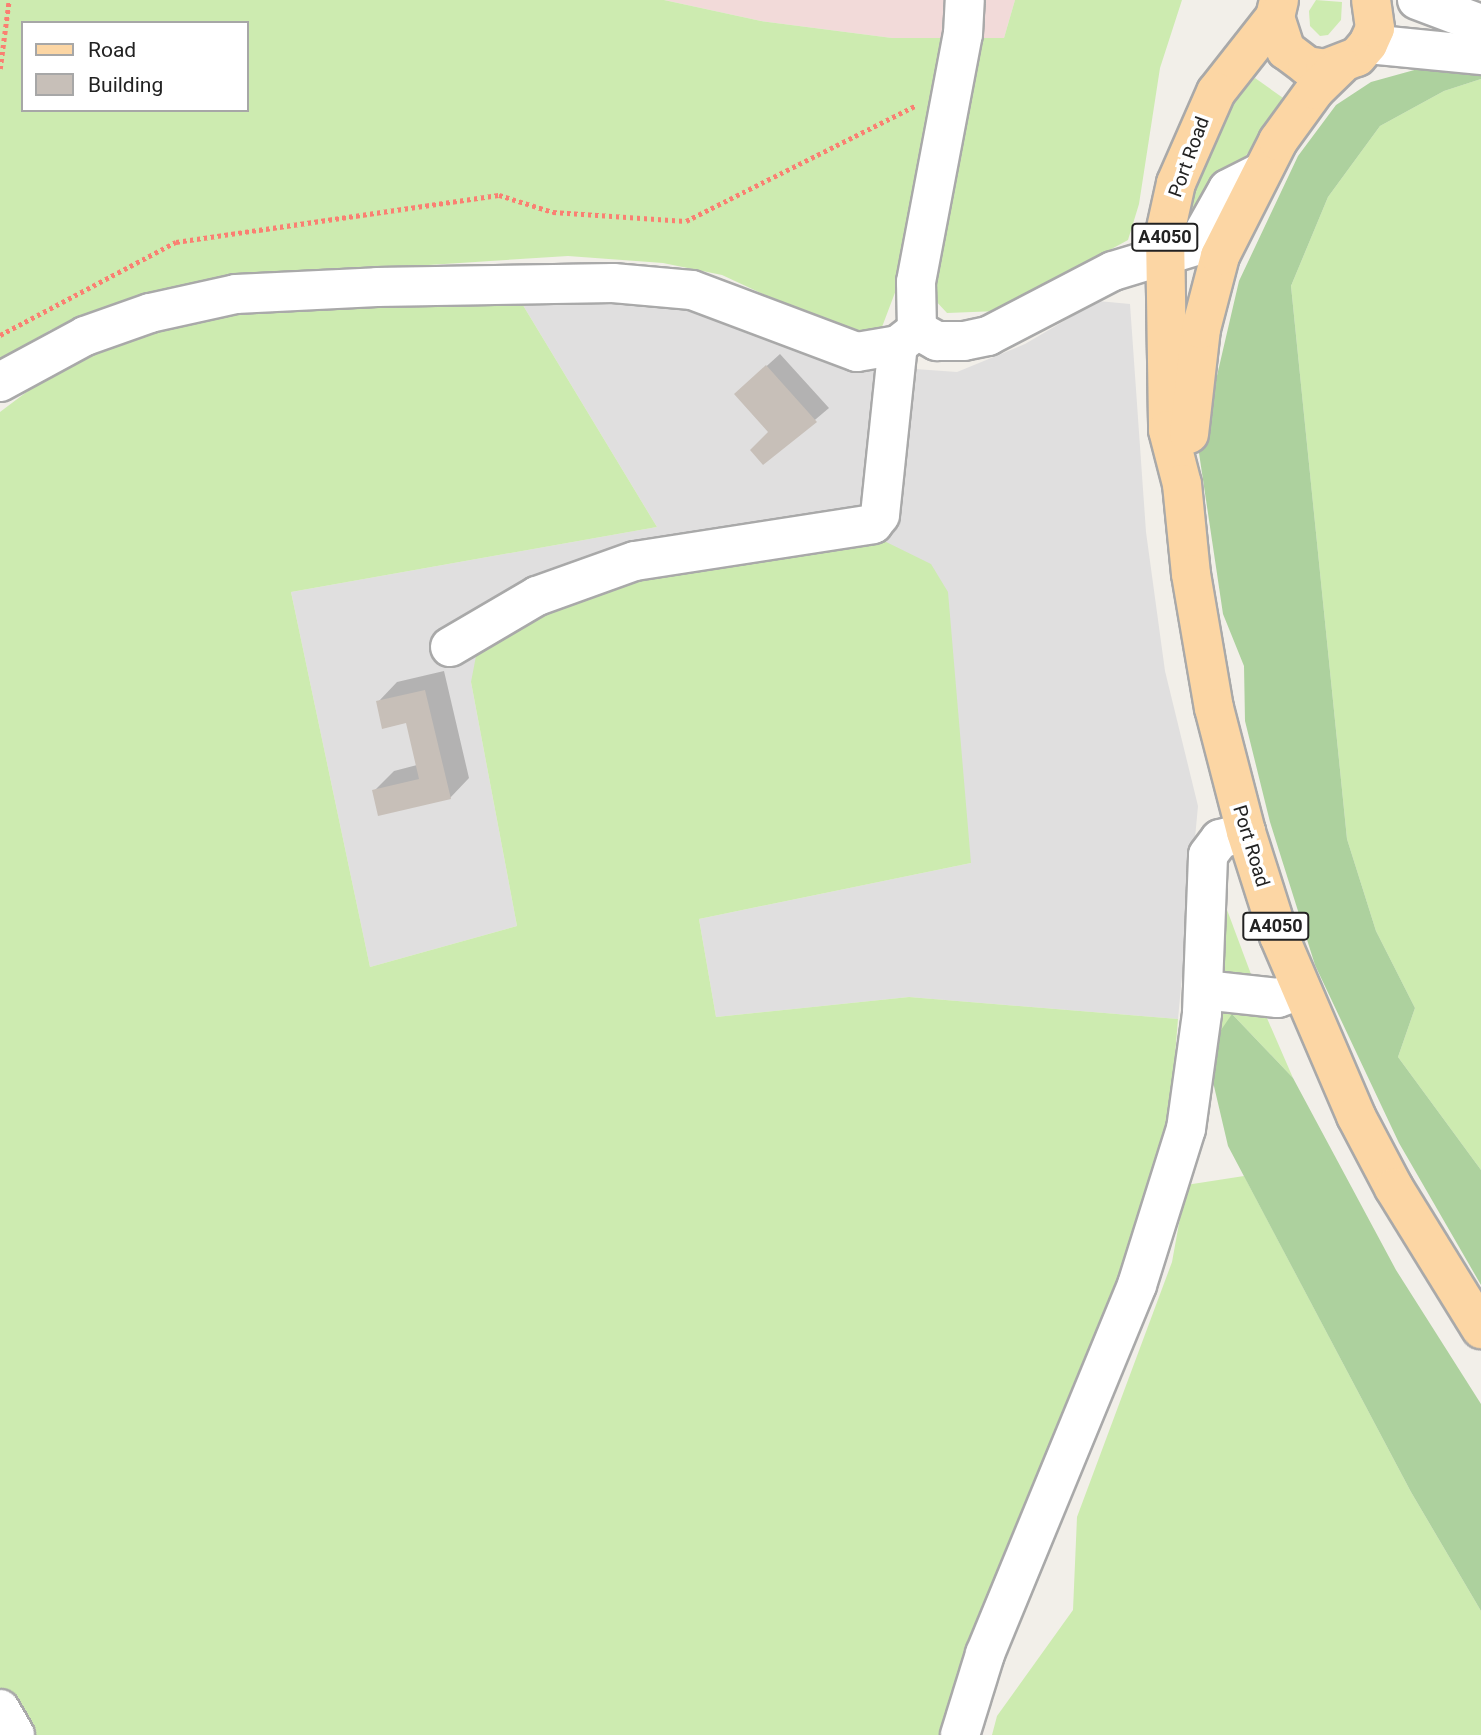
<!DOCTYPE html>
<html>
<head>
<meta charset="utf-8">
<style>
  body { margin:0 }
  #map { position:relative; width:1481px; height:1735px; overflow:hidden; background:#f2efe9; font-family:Roboto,sans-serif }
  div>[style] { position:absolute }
  .residential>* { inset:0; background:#e0dfdf }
  .commercial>* { inset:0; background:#f2dad9 }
  .grass>* { inset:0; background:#cdebb0 }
  .forest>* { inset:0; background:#add19e }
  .shadow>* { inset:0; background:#0003 }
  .building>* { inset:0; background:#c7bfb8 }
  .path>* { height:4.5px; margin-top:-2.25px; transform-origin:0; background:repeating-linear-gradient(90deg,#fa8072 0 3.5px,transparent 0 7px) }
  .roads { filter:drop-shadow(2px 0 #a9a9a9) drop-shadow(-2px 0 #a9a9a9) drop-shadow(0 2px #a9a9a9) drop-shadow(0 -2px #a9a9a9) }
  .minor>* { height:38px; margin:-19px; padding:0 19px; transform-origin:19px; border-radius:19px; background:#fff }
  .major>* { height:38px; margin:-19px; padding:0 19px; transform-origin:19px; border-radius:19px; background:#fcd6a4 }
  span { translate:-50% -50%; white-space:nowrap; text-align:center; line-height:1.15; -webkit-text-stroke:7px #fff; paint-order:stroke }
  .shield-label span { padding:2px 5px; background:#fff; border:2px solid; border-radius:5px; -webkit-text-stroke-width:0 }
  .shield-label { font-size:18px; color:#222; font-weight:700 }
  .street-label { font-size:19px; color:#222 }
  .legend { position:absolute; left:21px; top:21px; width:228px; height:91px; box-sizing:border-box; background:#fff; border:2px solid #a7a7a7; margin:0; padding:9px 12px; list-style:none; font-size:21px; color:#222 }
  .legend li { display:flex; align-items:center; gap:14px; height:35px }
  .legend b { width:35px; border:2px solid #a7a7a7 }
</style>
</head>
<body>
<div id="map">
  <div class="residential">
    <i style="clip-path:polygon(518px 297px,679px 298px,873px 366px,957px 372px,1025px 344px,1098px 301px,1130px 304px,1146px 532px,1165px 671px,1198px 806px,1178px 1019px,909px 997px,716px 1017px,699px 919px,971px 863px,471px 682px,517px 926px,370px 967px,291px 592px,657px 527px)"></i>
  </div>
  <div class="commercial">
    <i style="clip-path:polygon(664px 0,1015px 0,1004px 38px,892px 38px,761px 21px)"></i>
  </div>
  <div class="grass">
    <i style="clip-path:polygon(evenodd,0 0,664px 0,761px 21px,892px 38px,953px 38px,899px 282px,882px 327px,860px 339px,722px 275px,663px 263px,568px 256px,227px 278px,125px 304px,50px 330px,0 364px,0 0,23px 23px,247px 23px,247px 110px,23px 110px,23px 23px)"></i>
    <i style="clip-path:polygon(1015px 0,1182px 0,1160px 68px,1139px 204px,1128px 240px,998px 311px,947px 313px,934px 299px,940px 217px,977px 38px,1004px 38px)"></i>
    <i style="clip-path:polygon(1316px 0,1342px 2px,1341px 20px,1328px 35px,1320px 36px,1310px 26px,1309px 11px)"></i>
    <i style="clip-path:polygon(1255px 78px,1286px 100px,1193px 229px,1181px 226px,1227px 110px)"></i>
    <i style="clip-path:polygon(1481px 79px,1481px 1170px,1398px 1057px,1415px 1008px,1376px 931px,1347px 839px,1291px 286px,1328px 197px,1380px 126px,1444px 91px)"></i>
    <i style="clip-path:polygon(518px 297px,657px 527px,291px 592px,370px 967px,517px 926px,471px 682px,476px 656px,501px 630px,659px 570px,874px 536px,931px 564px,948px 592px,971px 863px,699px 919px,716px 1017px,909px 997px,1178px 1019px,1167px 1153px,946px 1735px,0 1735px,0 412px,69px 360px,150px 322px,247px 305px)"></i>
    <i style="clip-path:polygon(1220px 891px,1255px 985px,1226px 980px,1216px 960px)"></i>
    <i style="clip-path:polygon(1263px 1009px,1293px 1078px,1233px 1015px,1206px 1052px,1213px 1011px)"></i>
    <i style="clip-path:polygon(1244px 1176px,1411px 1492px,1481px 1611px,1481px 1735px,992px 1735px,997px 1716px,1073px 1610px,1077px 1517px,1172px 1262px,1186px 1185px)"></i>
  </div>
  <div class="forest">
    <i style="clip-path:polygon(1436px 64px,1481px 70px,1481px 79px,1444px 91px,1380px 126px,1328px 197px,1291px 286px,1347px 839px,1376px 931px,1415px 1008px,1398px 1057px,1481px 1170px,1481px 1285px,1399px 1143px,1315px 965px,1270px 822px,1245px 721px,1244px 666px,1223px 614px,1199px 453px,1239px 281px,1298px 156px,1336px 105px,1371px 82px)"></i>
    <i style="clip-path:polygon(1232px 1014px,1293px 1078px,1396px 1270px,1481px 1404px,1481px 1611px,1411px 1492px,1228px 1146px,1206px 1052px)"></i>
  </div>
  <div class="shadow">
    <i style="clip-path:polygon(780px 354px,829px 408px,764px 463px,771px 432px,750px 381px)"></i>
    <i style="clip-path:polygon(444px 671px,469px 778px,450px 798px,374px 791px,394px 771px,417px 765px,407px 721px,378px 702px,397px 682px)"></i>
  </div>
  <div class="building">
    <i style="clip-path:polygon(766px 365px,817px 422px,763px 465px,750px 450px,768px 432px,734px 394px)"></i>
    <i style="clip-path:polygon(425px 690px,451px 799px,378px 816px,372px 790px,419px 779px,406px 723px,382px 729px,376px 701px)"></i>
  </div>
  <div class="path">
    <i style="left:0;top:69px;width:70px;rotate:-82.6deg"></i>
    <i style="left:0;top:335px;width:199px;rotate:-27.9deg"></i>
    <i style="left:176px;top:242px;width:326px;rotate:-8.3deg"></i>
    <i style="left:499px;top:195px;width:57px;rotate:17.5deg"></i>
    <i style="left:553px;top:212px;width:133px;rotate:3.9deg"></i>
    <i style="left:686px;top:221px;width:256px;rotate:-26.7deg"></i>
  </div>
  <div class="roads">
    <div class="minor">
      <i style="left:1417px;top:0;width:68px;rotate:20.6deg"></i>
      <i style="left:1368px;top:44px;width:114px;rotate:5.6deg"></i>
      <i style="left:917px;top:330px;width:48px;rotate:-91.2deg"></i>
      <i style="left:916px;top:282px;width:252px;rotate:-79.3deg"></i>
      <i style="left:963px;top:34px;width:34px;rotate:-87deg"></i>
      <i style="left:0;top:382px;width:97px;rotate:-28.4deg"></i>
      <i style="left:85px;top:336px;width:69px;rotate:-19.5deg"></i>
      <i style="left:150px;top:313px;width:88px;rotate:-12.5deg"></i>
      <i style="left:236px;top:294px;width:141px;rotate:-2.8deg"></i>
      <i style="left:377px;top:287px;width:236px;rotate:-1deg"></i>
      <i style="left:613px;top:283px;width:79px;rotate:5.1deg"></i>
      <i style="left:692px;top:290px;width:176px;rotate:20.6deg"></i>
      <i style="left:857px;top:352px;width:42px;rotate:-9.7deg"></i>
      <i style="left:898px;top:345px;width:24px;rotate:-38deg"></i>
      <i style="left:917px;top:330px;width:23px;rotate:29deg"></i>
      <i style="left:937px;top:341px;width:27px"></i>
      <i style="left:964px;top:341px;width:25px;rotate:-12deg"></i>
      <i style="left:988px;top:336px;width:141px;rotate:-27.5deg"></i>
      <i style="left:1113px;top:271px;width:87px;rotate:-16.8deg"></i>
      <i style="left:1196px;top:246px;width:65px;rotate:-60.7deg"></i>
      <i style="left:1228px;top:189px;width:35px;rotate:-27deg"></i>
      <i style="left:450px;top:647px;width:101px;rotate:-30.4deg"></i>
      <i style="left:537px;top:596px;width:104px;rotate:-19.7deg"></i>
      <i style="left:635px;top:561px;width:241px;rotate:-8.8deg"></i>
      <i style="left:873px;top:524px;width:11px;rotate:-52deg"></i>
      <i style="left:880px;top:515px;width:171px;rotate:-84deg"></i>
      <i style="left:1204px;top:990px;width:74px;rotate:6.2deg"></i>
      <i style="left:1278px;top:998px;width:23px;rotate:-20deg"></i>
      <i style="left:0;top:1709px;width:30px;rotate:60deg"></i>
      <i style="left:960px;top:1735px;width:85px;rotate:-72.8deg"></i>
      <i style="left:985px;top:1654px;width:399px;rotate:-67.6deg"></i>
      <i style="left:1137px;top:1285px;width:164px;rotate:-72.6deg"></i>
      <i style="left:1186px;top:1129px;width:117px;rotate:-82.1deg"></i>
      <i style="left:1202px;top:1013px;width:158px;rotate:-87.8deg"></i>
      <i style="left:1208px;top:855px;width:20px;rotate:-53deg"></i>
      <i style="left:1220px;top:839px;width:27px;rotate:-15deg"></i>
    </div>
    <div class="major">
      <i style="left:1279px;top:0;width:17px;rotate:103deg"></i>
      <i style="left:1275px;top:17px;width:35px;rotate:72deg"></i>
      <i style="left:1286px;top:50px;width:26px;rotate:37deg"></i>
      <i style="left:1307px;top:66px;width:18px;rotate:9deg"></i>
      <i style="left:1325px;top:69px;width:34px;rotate:-21deg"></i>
      <i style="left:1357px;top:57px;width:17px;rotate:-50deg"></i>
      <i style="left:1368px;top:44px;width:17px;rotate:-66deg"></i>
      <i style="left:1375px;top:28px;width:28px;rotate:-98deg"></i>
      <i style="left:1275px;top:17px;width:95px;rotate:128.2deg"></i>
      <i style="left:1216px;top:92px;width:99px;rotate:113.7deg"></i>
      <i style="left:1176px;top:183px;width:51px;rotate:102.4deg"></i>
      <i style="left:1165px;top:233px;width:197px;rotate:89.1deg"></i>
      <i style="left:1168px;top:430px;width:56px;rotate:75.5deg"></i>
      <i style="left:1182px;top:484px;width:90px;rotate:84.3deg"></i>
      <i style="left:1191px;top:574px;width:136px;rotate:80.3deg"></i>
      <i style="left:1214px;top:708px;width:128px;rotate:75.5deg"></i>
      <i style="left:1246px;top:832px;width:109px;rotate:72.4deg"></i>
      <i style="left:1279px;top:936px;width:196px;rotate:66.8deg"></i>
      <i style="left:1356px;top:1116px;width:81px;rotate:62.2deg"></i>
      <i style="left:1394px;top:1188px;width:166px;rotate:58.3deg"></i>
      <i style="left:1189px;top:434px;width:106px;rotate:-83.5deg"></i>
      <i style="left:1201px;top:329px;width:75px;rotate:-75.4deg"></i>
      <i style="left:1220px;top:256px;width:129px;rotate:-63.2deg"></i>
      <i style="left:1278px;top:141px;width:63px;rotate:-54deg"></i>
      <i style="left:1315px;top:90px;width:35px;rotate:-44deg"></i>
    </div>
  </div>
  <div class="shield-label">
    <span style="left:1165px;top:237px">A4050</span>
    <span style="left:1276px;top:926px">A4050</span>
  </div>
  <div class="street-label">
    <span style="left:1189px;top:157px;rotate:-70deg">Port Road</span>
    <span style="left:1251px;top:846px;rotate:73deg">Port Road</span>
  </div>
  <ul class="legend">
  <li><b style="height:9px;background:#fcd6a4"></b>Road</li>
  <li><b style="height:19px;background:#c7bfb8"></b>Building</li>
  </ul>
</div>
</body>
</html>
